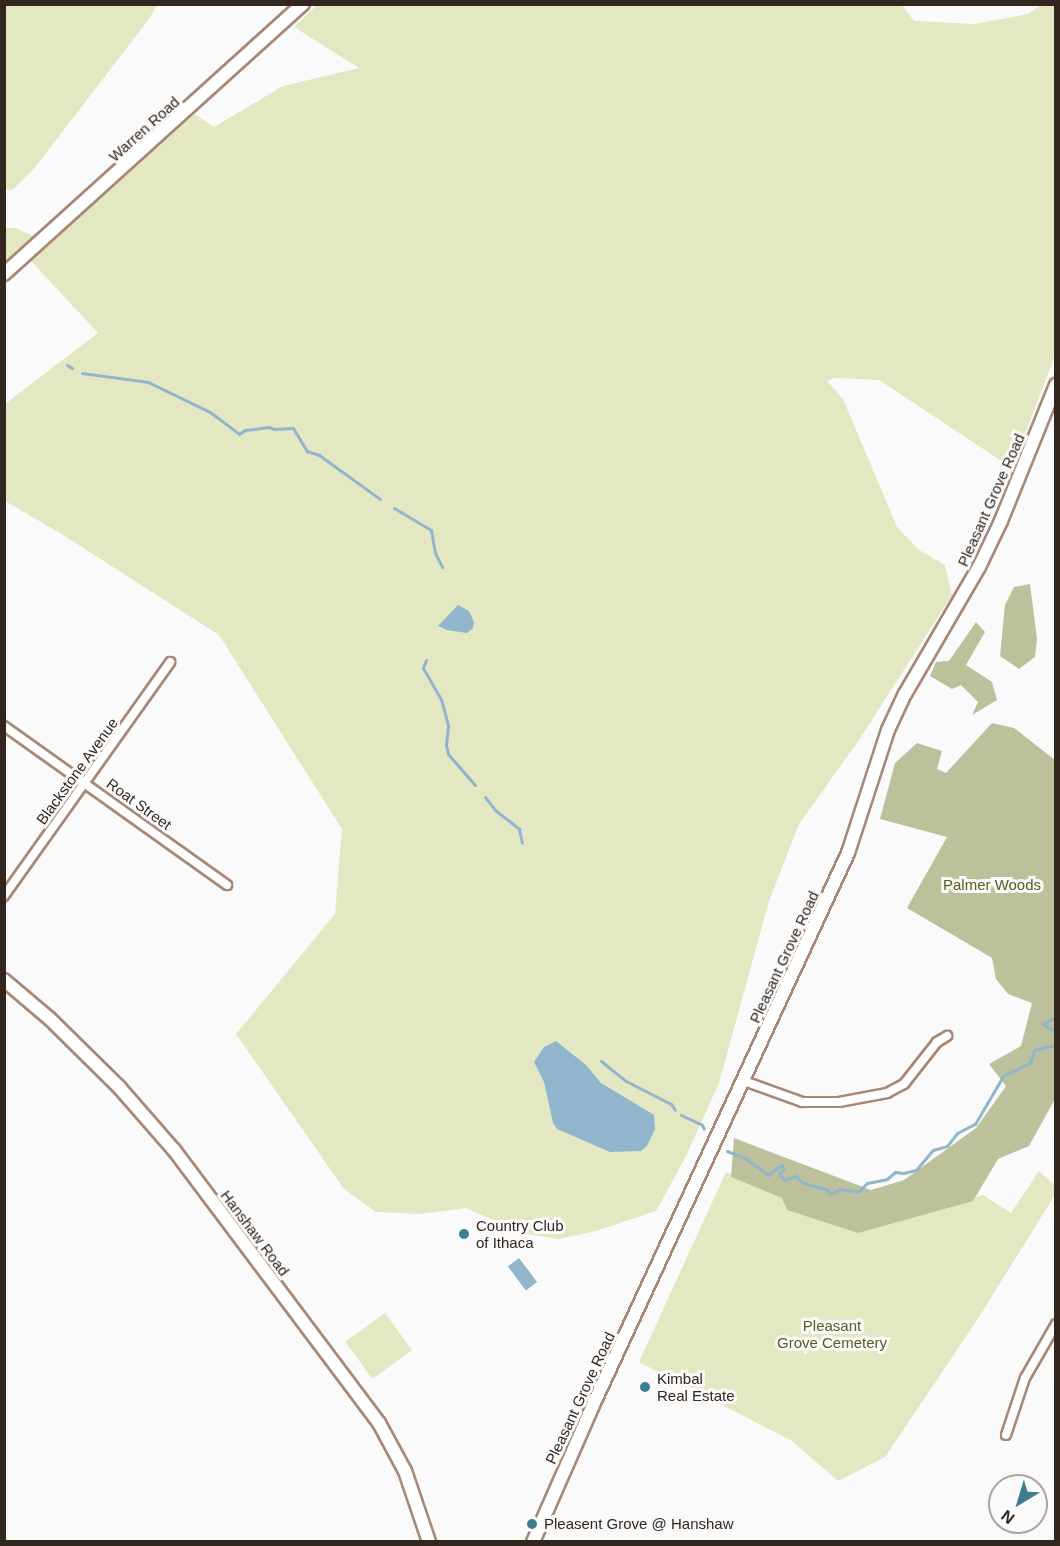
<!DOCTYPE html>
<html>
<head>
<meta charset="utf-8">
<style>
  body { margin:0 }
  #map { position:relative; width:1060px; height:1546px; overflow:hidden; background:#fafafa; font-family:Helvetica,sans-serif }
  div>[style] { position:absolute }
  .green>* { inset:0; background:#e4e8c2; transform-origin:0 0 }
  .forest>* { inset:0; background:#bdc19b }
  .water>* { inset:0; background:#91b5cc; transform-origin:0 0 }
  .stream>* { height:3px; margin:-1.5px; padding:0 1.5px; transform-origin:1.5px; border-radius:1.5px; background:#91b5cc }
  .roads { filter:drop-shadow(2px 0 #a78875) drop-shadow(-2px 0 #a78875) drop-shadow(0 2px #a78875) drop-shadow(0 -2px #a78875) }
  .street>* { height:8px; margin:-4px; padding:0 4px; transform-origin:4px; border-radius:4px; background:#fff }
  .secondary>* { height:12px; margin:-6px; padding:0 6px; transform-origin:6px; border-radius:6px; background:#fff }
  .dots>* { width:16px; height:16px; translate:-50% -50%; box-sizing:border-box; border:3px solid #fafafa; border-radius:50% }
  span { translate:-50% -50%; white-space:nowrap; text-align:center; line-height:1.15; -webkit-text-stroke:6px #fafafa; paint-order:stroke }
  .street-label { font-size:15px; color:#33261e }
  .park-label { font-size:15px; color:#595c21 }
  .poi-label { font-size:15px; color:#33261e }
  .left { translate:0 -50%; text-align:left }
  .frame { position:absolute; inset:0; border:6px solid #33261e; pointer-events:none }
  .north { position:absolute; left:988px; top:1474px; width:60px; height:60px; box-sizing:border-box; background:#fafafa; border:2px solid #aaa5a2; border-radius:50%; rotate:218deg; font-size:16px; font-weight:700; line-height:24px; text-align:center; color:#33261e }
  .north::after { content:''; display:block; margin:auto; width:21px; height:27px; background:#3d7d90; clip-path:polygon(50% 0,100% 100%,50% 72%,0 100%) }
</style>
</head>
<body>
<div id="map">
  <div class="green">
    <i style="clip-path:polygon(901px 4px,914px 21px,975px 24px,1028px 14px,1041px 5px,1055px 5px,1055px 355px,1027px 429px,1006px 464px,879px 380px,835px 378px,827px 381px,843px 399px,897px 527px,919px 550px,945px 565px,952px 595px,859px 740px,799px 824px,769px 901px,719px 1083px,686px 1156px,656px 1211px,596px 1231px,559px 1239px,521px 1233px,466px 1208px,421px 1214px,376px 1212px,344px 1189px,236px 1034px,335px 914px,342px 829px,219px 635px,60px 533px,5px 501px,5px 404px,98px 333px,31px 261px,195px 114px,214px 127px,283px 86px,359px 68px,294px 27px,317px 5px)"></i>
    <i style="clip-path:polygon(4px 5px,157px 5px,149px 19px,33px 170px,11px 191px,4px 188px)"></i>
    <i style="clip-path:polygon(5px 228px,16px 228px,33px 236px,5px 262px)"></i>
    <i style="clip-path:polygon(1039px 1171px,1055px 1185px,1055px 1195px,977px 1320px,885px 1457px,838px 1481px,792px 1441px,639px 1362px,726px 1172px,807px 1208px,924px 1209px,983px 1195px,1011px 1213px)"></i>
    <i style="left:385px;top:1313px;width:46px;height:49px;rotate:54deg"></i>
  </div>
  <div class="forest">
    <i style="clip-path:polygon(1030px 584px,1037px 639px,1035px 657px,1019px 669px,1000px 656px,1005px 605px,1014px 587px)"></i>
    <i style="clip-path:polygon(976px 622px,985px 632px,966px 665px,992px 682px,997px 700px,972px 715px,978px 702px,961px 685px,952px 689px,930px 676px,936px 662px,949px 661px)"></i>
    <i style="clip-path:polygon(992px 723px,1014px 728px,1055px 760px,1055px 1099px,1029px 1146px,998px 1159px,973px 1201px,858px 1233px,787px 1210px,782px 1198px,731px 1177px,734px 1138px,871px 1190px,904px 1180px,976px 1128px,1006px 1086px,989px 1064px,1021px 1046px,1032px 1003px,1008px 994px,996px 979px,992px 958px,907px 908px,947px 837px,880px 819px,895px 763px,917px 743px,942px 751px,937px 769px,946px 773px)"></i>
  </div>
  <div class="water">
    <i style="clip-path:polygon(458px 605px,469px 611px,474px 622px,473px 628px,467px 633px,447px 630px,438px 626px)"></i>
    <i style="clip-path:polygon(556px 1041px,586px 1065px,601px 1083px,654px 1115px,655px 1129px,647px 1146px,641px 1151px,610px 1152px,557px 1129px,553px 1123px,544px 1082px,534px 1062px,544px 1047px)"></i>
    <i style="left:519px;top:1258px;width:30px;height:14px;rotate:53deg"></i>
  </div>
  <div class="stream">
    <i style="left:67px;top:365px;width:6px;rotate:31deg"></i>
    <i style="left:82px;top:373px;width:67px;rotate:7.8deg"></i>
    <i style="left:148px;top:382px;width:69px;rotate:25.8deg"></i>
    <i style="left:210px;top:412px;width:36px;rotate:37deg"></i>
    <i style="left:239px;top:434px;width:7px;rotate:-34deg"></i>
    <i style="left:245px;top:430px;width:24px;rotate:-7deg"></i>
    <i style="left:269px;top:427px;width:5px;rotate:22deg"></i>
    <i style="left:274px;top:429px;width:19px;rotate:-3deg"></i>
    <i style="left:293px;top:428px;width:27px;rotate:59deg"></i>
    <i style="left:307px;top:451px;width:13px;rotate:18deg"></i>
    <i style="left:319px;top:455px;width:75px;rotate:35.8deg"></i>
    <i style="left:394px;top:508px;width:43px;rotate:30.7deg"></i>
    <i style="left:431px;top:530px;width:23px;rotate:80deg"></i>
    <i style="left:435px;top:553px;width:16px;rotate:63deg"></i>
    <i style="left:426px;top:660px;width:9px;rotate:111deg"></i>
    <i style="left:423px;top:668px;width:36px;rotate:60deg"></i>
    <i style="left:441px;top:699px;width:28px;rotate:75deg"></i>
    <i style="left:448px;top:726px;width:19px;rotate:96deg"></i>
    <i style="left:446px;top:745px;width:9px;rotate:77deg"></i>
    <i style="left:448px;top:754px;width:41px;rotate:48.9deg"></i>
    <i style="left:485px;top:797px;width:16px;rotate:52deg"></i>
    <i style="left:495px;top:810px;width:31px;rotate:38deg"></i>
    <i style="left:519px;top:829px;width:14px;rotate:78deg"></i>
    <i style="left:1056px;top:1017px;width:15px;rotate:152deg"></i>
    <i style="left:1043px;top:1024px;width:15px;rotate:32deg"></i>
    <i style="left:601px;top:1061px;width:32px;rotate:39deg"></i>
    <i style="left:626px;top:1081px;width:51px;rotate:27.1deg"></i>
    <i style="left:671px;top:1104px;width:7px;rotate:56deg"></i>
    <i style="left:681px;top:1115px;width:23px;rotate:25deg"></i>
    <i style="left:702px;top:1125px;width:4px;rotate:63deg"></i>
    <i style="left:727px;top:1151px;width:19px;rotate:21deg"></i>
    <i style="left:745px;top:1158px;width:29px;rotate:36deg"></i>
    <i style="left:768px;top:1175px;width:17px;rotate:-36deg"></i>
    <i style="left:782px;top:1165px;width:4px;rotate:63deg"></i>
    <i style="left:784px;top:1169px;width:7px;rotate:135deg"></i>
    <i style="left:779px;top:1174px;width:8px;rotate:45deg"></i>
    <i style="left:785px;top:1180px;width:11px;rotate:-22deg"></i>
    <i style="left:795px;top:1176px;width:11px;rotate:41deg"></i>
    <i style="left:803px;top:1183px;width:24px;rotate:15deg"></i>
    <i style="left:826px;top:1189px;width:7px;rotate:45deg"></i>
    <i style="left:831px;top:1194px;width:10px;rotate:-29deg"></i>
    <i style="left:840px;top:1189px;width:18px;rotate:9deg"></i>
    <i style="left:858px;top:1192px;width:13px;rotate:-45deg"></i>
    <i style="left:867px;top:1183px;width:20px;rotate:-11deg"></i>
    <i style="left:887px;top:1179px;width:11px;rotate:-41deg"></i>
    <i style="left:895px;top:1172px;width:8px;rotate:7deg"></i>
    <i style="left:903px;top:1173px;width:13px;rotate:-13deg"></i>
    <i style="left:916px;top:1170px;width:26px;rotate:-50deg"></i>
    <i style="left:933px;top:1150px;width:15px;rotate:-16deg"></i>
    <i style="left:947px;top:1146px;width:16px;rotate:-52deg"></i>
    <i style="left:957px;top:1133px;width:20px;rotate:-27deg"></i>
    <i style="left:975px;top:1124px;width:56px;rotate:-59.7deg"></i>
    <i style="left:1003px;top:1076px;width:30px;rotate:-26deg"></i>
    <i style="left:1030px;top:1063px;width:14px;rotate:-73deg"></i>
    <i style="left:1034px;top:1050px;width:23px;rotate:-13deg"></i>
  </div>
  <div class="roads">
    <div class="street">
      <i style="left:4px;top:726px;width:274px;rotate:35.5deg"></i>
      <i style="left:4px;top:896px;width:287px;rotate:-54.6deg"></i>
      <i style="left:744px;top:1081px;width:62px;rotate:19.9deg"></i>
      <i style="left:802px;top:1102px;width:37px"></i>
      <i style="left:839px;top:1102px;width:49px;rotate:-10.6deg"></i>
      <i style="left:887px;top:1093px;width:19px;rotate:-28deg"></i>
      <i style="left:904px;top:1084px;width:53px;rotate:-51.8deg"></i>
      <i style="left:937px;top:1042px;width:12px;rotate:-31deg"></i>
      <i style="left:1006px;top:1435px;width:60px;rotate:-71.6deg"></i>
      <i style="left:1025px;top:1378px;width:62px;rotate:-60.1deg"></i>
    </div>
    <div class="secondary">
      <i style="left:4px;top:274px;width:403px;rotate:-42.1deg"></i>
      <i style="left:4px;top:980px;width:60px;rotate:40.3deg"></i>
      <i style="left:50px;top:1019px;width:97px;rotate:44.6deg"></i>
      <i style="left:119px;top:1087px;width:84px;rotate:48.9deg"></i>
      <i style="left:174px;top:1150px;width:341px;rotate:53.1deg"></i>
      <i style="left:379px;top:1423px;width:55px;rotate:61.6deg"></i>
      <i style="left:405px;top:1471px;width:75px;rotate:71.3deg"></i>
      <i style="left:533px;top:1542px;width:150px;rotate:-66.3deg"></i>
      <i style="left:593px;top:1405px;width:608px;rotate:-65.21deg"></i>
      <i style="left:848px;top:853px;width:129px;rotate:-72deg"></i>
      <i style="left:888px;top:730px;width:40px;rotate:-65deg"></i>
      <i style="left:905px;top:694px;width:147px;rotate:-59.8deg"></i>
      <i style="left:979px;top:567px;width:51px;rotate:-64.4deg"></i>
      <i style="left:1001px;top:521px;width:147px;rotate:-68deg"></i>
    </div>
  </div>
  <div class="dots">
    <i style="left:464px;top:1234px;background:#3d7d90"></i>
    <i style="left:645px;top:1387px;background:#3d7d90"></i>
    <i style="left:532px;top:1524px;background:#3d7d90"></i>
  </div>
  <div class="street-label">
    <span style="left:144px;top:129px;rotate:-42deg">Warren Road</span>
    <span style="left:991px;top:500px;rotate:-66deg">Pleasant Grove Road</span>
    <span style="left:77px;top:771px;rotate:-54deg">Blackstone Avenue</span>
    <span style="left:139px;top:804px;rotate:36deg">Roat Street</span>
    <span style="left:784px;top:957px;rotate:-65deg">Pleasant Grove Road</span>
    <span style="left:255px;top:1233px;rotate:53deg">Hanshaw Road</span>
    <span style="left:580px;top:1398px;rotate:-65deg">Pleasant Grove Road</span>
  </div>
  <div class="park-label">
    <span style="left:992px;top:885px">Palmer Woods</span>
    <span style="left:832px;top:1334px">Pleasant<br>Grove Cemetery</span>
  </div>
  <div class="poi-label">
    <span class="left" style="left:476px;top:1234px">Country Club<br>of Ithaca</span>
    <span class="left" style="left:657px;top:1387px">Kimbal<br>Real Estate</span>
    <span class="left" style="left:544px;top:1524px">Pleasent Grove @ Hanshaw</span>
  </div>
  <div class="frame"></div>
  <div class="north">N</div>
</div>
</body>
</html>
